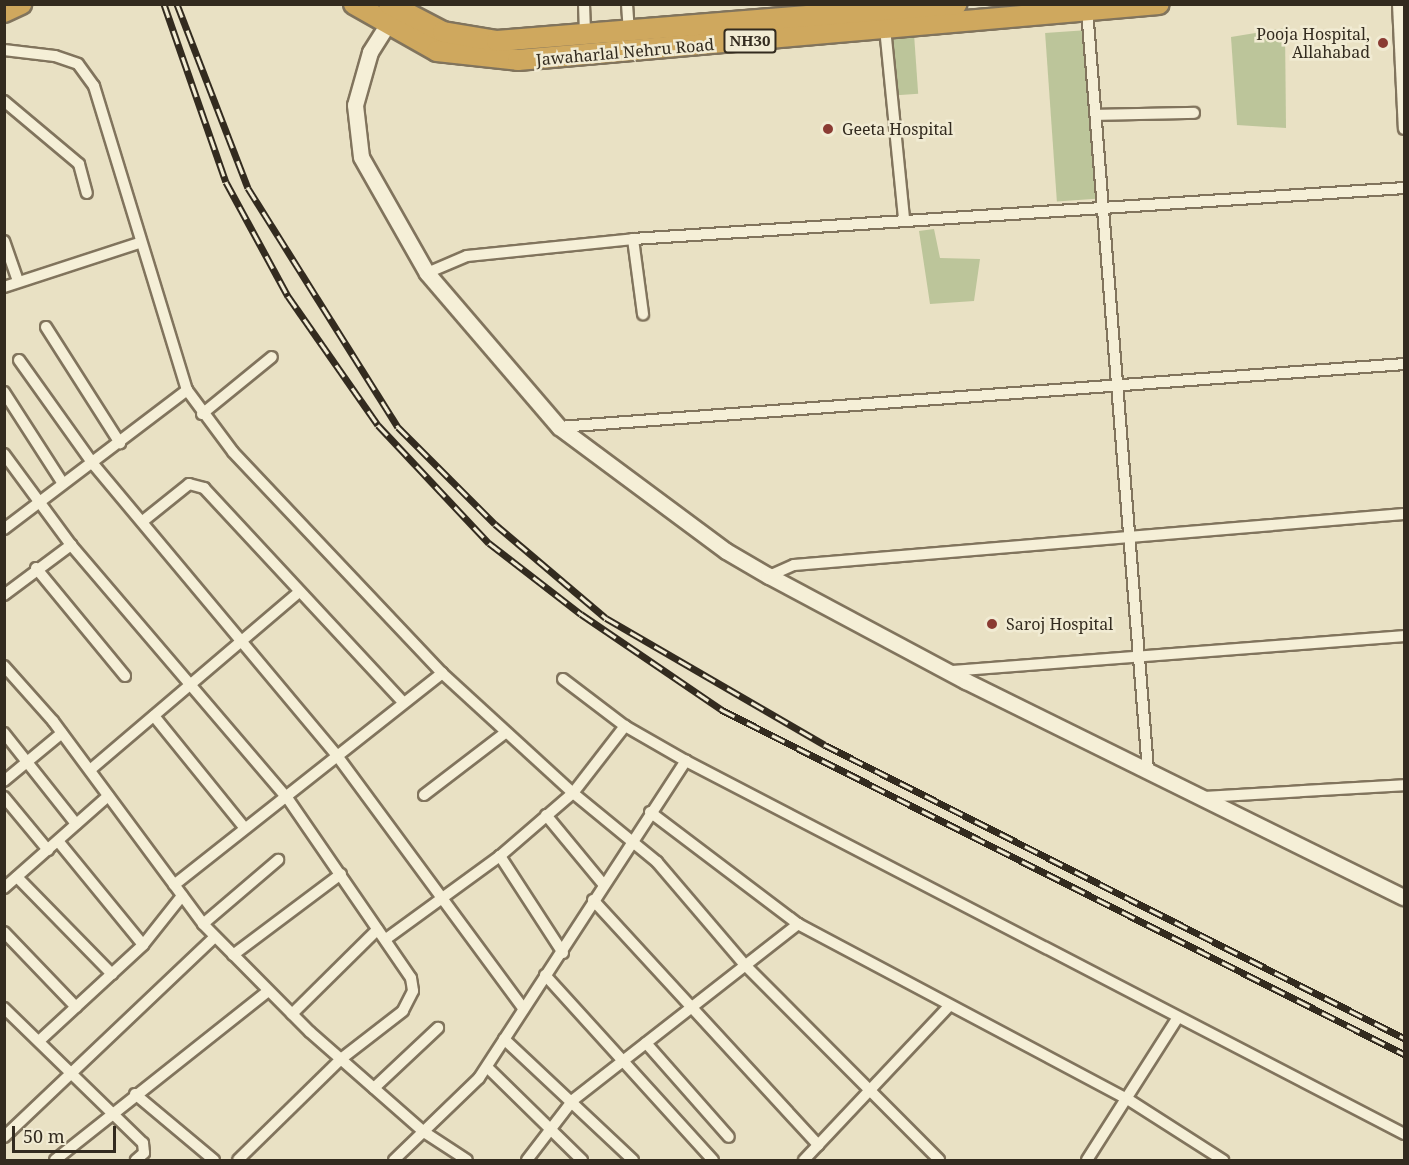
<!DOCTYPE html>
<html>
<head>
<meta charset="utf-8">
<style>
  body { margin:0 }
  #map { position:relative; width:1409px; height:1165px; overflow:hidden; background:#e9e1c4; font-family:"Noto Serif",serif }
  div>[style] { position:absolute }
  .green>* { inset:0; background:#bcc59a; transform-origin:0 0 }
  .roads { filter:drop-shadow(2px 0 #81745d) drop-shadow(-2px 0 #81745d) drop-shadow(0 2px #81745d) drop-shadow(0 -2px #81745d) }
  .street>* { height:10px; margin:-5px; padding:0 5px; transform-origin:5px; border-radius:5px; background:#f5efd7 }
  .secondary>* { height:15px; margin:-7.5px; padding:0 7.5px; transform-origin:7.5px; border-radius:7.5px; background:#f5efd7 }
  .highway>* { height:20px; margin:-10px; padding:0 10px; transform-origin:10px; border-radius:10px; background:#cfa85e }
  .rail>* { height:7px; margin-top:-3.5px; transform-origin:0; background:repeating-linear-gradient(90deg,#f1ebd3 0 14px,#332b1f 0 28px); box-sizing:border-box; border-block:2px solid #332b1f }
  .dots>* { width:16px; height:16px; translate:-50% -50%; box-sizing:border-box; border:3px solid #f1ebd3; border-radius:50% }
  span { translate:-50% -50%; white-space:nowrap; text-align:center; line-height:1.15; -webkit-text-stroke:5px #f1ebd3; paint-order:stroke }
  .shield-label span { padding:2px 4px; background:#f1ebd3; border:2px solid; border-radius:4px; -webkit-text-stroke-width:0 }
  .shield-label { font-size:15px; color:#332b1f; font-weight:700 }
  .poi-label { font-size:16px; color:#332b1f }
  .right { translate:-100% -50%; text-align:right }
  .left { translate:0 -50%; text-align:left }
  .street-label { font-size:16px; color:#332b1f }
  .frame { position:absolute; inset:0; border:6px solid #332b1f; pointer-events:none }
  .scale { position:absolute; left:12px; top:1126px; width:104px; height:27px; box-sizing:border-box; border:3px solid #332b1f; border-top:0; padding-left:8px; font-size:18px; line-height:21px; white-space:nowrap; color:#332b1f; -webkit-text-stroke:4px #f1ebd3; paint-order:stroke }
</style>
</head>
<body>
<div id="map">
  <div class="green">
    <i style="clip-path:polygon(1285px 28px,1286px 128px,1237px 125px,1231px 37px)"></i>
    <i style="left:1088px;top:30px;width:169px;height:43px;rotate:86deg"></i>
    <i style="left:914px;top:34px;width:60px;height:25px;rotate:86deg"></i>
    <i style="clip-path:polygon(934px 229px,940px 258px,980px 259px,974px 301px,930px 304px,919px 231px)"></i>
  </div>
  <div class="roads">
    <div class="street">
      <i style="left:584px;top:4px;width:32px;rotate:88deg"></i>
      <i style="left:627px;top:4px;width:29px;rotate:86deg"></i>
      <i style="left:1398px;top:4px;width:125px;rotate:87.3deg"></i>
      <i style="left:1087px;top:10px;width:762px;rotate:85.41deg"></i>
      <i style="left:885px;top:28px;width:192px;rotate:84.3deg"></i>
      <i style="left:4px;top:50px;width:51px;rotate:6.7deg"></i>
      <i style="left:55px;top:56px;width:24px;rotate:19deg"></i>
      <i style="left:78px;top:64px;width:27px;rotate:54deg"></i>
      <i style="left:94px;top:86px;width:318px;rotate:73deg"></i>
      <i style="left:187px;top:390px;width:77px;rotate:53.4deg"></i>
      <i style="left:233px;top:452px;width:304px;rotate:46.6deg"></i>
      <i style="left:442px;top:673px;width:178px;rotate:42.5deg"></i>
      <i style="left:573px;top:793px;width:109px;rotate:39.4deg"></i>
      <i style="left:657px;top:862px;width:135px;rotate:49.5deg"></i>
      <i style="left:745px;top:965px;width:275px;rotate:45.1deg"></i>
      <i style="left:4px;top:101px;width:98px;rotate:40deg"></i>
      <i style="left:79px;top:164px;width:30px;rotate:75deg"></i>
      <i style="left:1096px;top:115px;width:98px;rotate:-1.2deg"></i>
      <i style="left:633px;top:239px;width:76px;rotate:82.4deg"></i>
      <i style="left:4px;top:241px;width:42px;rotate:70.7deg"></i>
      <i style="left:427px;top:273px;width:43px;rotate:-23deg"></i>
      <i style="left:467px;top:256px;width:167px;rotate:-5.8deg"></i>
      <i style="left:633px;top:239px;width:773px;rotate:-3.78deg"></i>
      <i style="left:4px;top:287px;width:142px;rotate:-18.1deg"></i>
      <i style="left:46px;top:327px;width:138px;rotate:57.5deg"></i>
      <i style="left:19px;top:360px;width:129px;rotate:54.5deg"></i>
      <i style="left:94px;top:465px;width:381px;rotate:50.1deg"></i>
      <i style="left:338px;top:757px;width:313px;rotate:53.6deg"></i>
      <i style="left:4px;top:392px;width:107px;rotate:57.2deg"></i>
      <i style="left:202px;top:414px;width:90px;rotate:-39.2deg"></i>
      <i style="left:559px;top:427px;width:847px;rotate:-4.26deg"></i>
      <i style="left:4px;top:454px;width:113px;rotate:53.6deg"></i>
      <i style="left:71px;top:545px;width:334px;rotate:49.5deg"></i>
      <i style="left:288px;top:799px;width:217px;rotate:55.5deg"></i>
      <i style="left:411px;top:978px;width:13px;rotate:81deg"></i>
      <i style="left:413px;top:991px;width:22px;rotate:117deg"></i>
      <i style="left:403px;top:1011px;width:78px;rotate:142.3deg"></i>
      <i style="left:341px;top:1059px;width:144px;rotate:135.6deg"></i>
      <i style="left:143px;top:521px;width:59px;rotate:-38.8deg"></i>
      <i style="left:189px;top:484px;width:16px;rotate:15deg"></i>
      <i style="left:204px;top:488px;width:292px;rotate:47.1deg"></i>
      <i style="left:4px;top:529px;width:230px;rotate:-37.2deg"></i>
      <i style="left:36px;top:568px;width:140px;rotate:50.5deg"></i>
      <i style="left:769px;top:576px;width:27px;rotate:-24deg"></i>
      <i style="left:794px;top:565px;width:612px;rotate:-4.78deg"></i>
      <i style="left:4px;top:595px;width:84px;rotate:-36.7deg"></i>
      <i style="left:4px;top:666px;width:74px;rotate:48.3deg"></i>
      <i style="left:53px;top:721px;width:252px;rotate:53.5deg"></i>
      <i style="left:203px;top:924px;width:152px;rotate:45.3deg"></i>
      <i style="left:310px;top:1032px;width:152px;rotate:41.3deg"></i>
      <i style="left:424px;top:1132px;width:51px;rotate:33.1deg"></i>
      <i style="left:951px;top:671px;width:454px;rotate:-4.4deg"></i>
      <i style="left:563px;top:679px;width:78px;rotate:37.2deg"></i>
      <i style="left:625px;top:726px;width:70px;rotate:29.8deg"></i>
      <i style="left:686px;top:761px;width:809px;rotate:27.45deg"></i>
      <i style="left:154px;top:716px;width:141px;rotate:51deg"></i>
      <i style="left:4px;top:733px;width:116px;rotate:51.6deg"></i>
      <i style="left:90px;top:770px;width:273px;rotate:-40.4deg"></i>
      <i style="left:4px;top:781px;width:75px;rotate:-39.6deg"></i>
      <i style="left:424px;top:795px;width:102px;rotate:-37.4deg"></i>
      <i style="left:4px;top:797px;width:69px;rotate:50.3deg"></i>
      <i style="left:1204px;top:797px;width:200px;rotate:-3.4deg"></i>
      <i style="left:650px;top:812px;width:186px;rotate:37.1deg"></i>
      <i style="left:798px;top:924px;width:375px;rotate:28deg"></i>
      <i style="left:1129px;top:1100px;width:112px;rotate:32.6deg"></i>
      <i style="left:546px;top:815px;width:89px;rotate:50.4deg"></i>
      <i style="left:58px;top:841px;width:134px;rotate:50.7deg"></i>
      <i style="left:143px;top:945px;width:63px;rotate:-51.5deg"></i>
      <i style="left:17px;top:877px;width:136px;rotate:45.6deg"></i>
      <i style="left:174px;top:885px;width:342px;rotate:-38.3deg"></i>
      <i style="left:4px;top:888px;width:139px;rotate:-41.5deg"></i>
      <i style="left:593px;top:900px;width:333px;rotate:47.4deg"></i>
      <i style="left:203px;top:924px;width:99px;rotate:-40.5deg"></i>
      <i style="left:4px;top:932px;width:104px;rotate:46.2deg"></i>
      <i style="left:386px;top:939px;width:141px;rotate:-36.1deg"></i>
      <i style="left:563px;top:953px;width:116px;rotate:-123deg"></i>
      <i style="left:500px;top:856px;width:96px;rotate:-40.8deg"></i>
      <i style="left:573px;top:793px;width:85px;rotate:-52.2deg"></i>
      <i style="left:233px;top:955px;width:135px;rotate:-36.9deg"></i>
      <i style="left:545px;top:975px;width:250px;rotate:47.8deg"></i>
      <i style="left:4px;top:1008px;width:194px;rotate:44.2deg"></i>
      <i style="left:143px;top:1143px;width:10px;rotate:84deg"></i>
      <i style="left:144px;top:1153px;width:11px;rotate:139deg"></i>
      <i style="left:292px;top:1014px;width:120px;rotate:-44.7deg"></i>
      <i style="left:504px;top:1039px;width:177px;rotate:43.2deg"></i>
      <i style="left:39px;top:1041px;width:142px;rotate:-42.7deg"></i>
      <i style="left:646px;top:1043px;width:125px;rotate:48.6deg"></i>
      <i style="left:487px;top:1067px;width:133px;rotate:44.4deg"></i>
      <i style="left:374px;top:1088px;width:88px;rotate:-43.2deg"></i>
      <i style="left:135px;top:1094px;width:103px;rotate:39.9deg"></i>
      <i style="left:4px;top:1137px;width:291px;rotate:-43.5deg"></i>
      <i style="left:55px;top:1160px;width:270px;rotate:-38.4deg"></i>
      <i style="left:394px;top:1160px;width:118px;rotate:-44deg"></i>
      <i style="left:479px;top:1078px;width:379px;rotate:-56.9deg"></i>
      <i style="left:527px;top:1160px;width:76px;rotate:-52.5deg"></i>
      <i style="left:573px;top:1100px;width:286px;rotate:-38deg"></i>
      <i style="left:804px;top:1160px;width:212px;rotate:-46.7deg"></i>
      <i style="left:1087px;top:1160px;width:169px;rotate:-57.5deg"></i>
    </div>
    <div class="secondary">
      <i style="left:394px;top:14px;width:45px;rotate:122.3deg"></i>
      <i style="left:370px;top:52px;width:55px;rotate:105.8deg"></i>
      <i style="left:355px;top:105px;width:52px;rotate:83.4deg"></i>
      <i style="left:361px;top:157px;width:133px;rotate:60.4deg"></i>
      <i style="left:427px;top:273px;width:203px;rotate:49.4deg"></i>
      <i style="left:559px;top:427px;width:208px;rotate:36.6deg"></i>
      <i style="left:726px;top:551px;width:50px;rotate:30.2deg"></i>
      <i style="left:769px;top:576px;width:223px;rotate:28.1deg"></i>
      <i style="left:966px;top:681px;width:488px;rotate:26.3deg"></i>
    </div>
    <div class="highway">
      <i style="left:354px;top:4px;width:95px;rotate:29.5deg"></i>
      <i style="left:437px;top:51px;width:81px;rotate:6.3deg"></i>
      <i style="left:518px;top:60px;width:643px;rotate:-4.99deg"></i>
      <i style="left:389px;top:4px;width:61px;rotate:27.4deg"></i>
      <i style="left:443px;top:32px;width:55px;rotate:9.5deg"></i>
      <i style="left:497px;top:41px;width:461px;rotate:-4.6deg"></i>
      <i style="left:4px;top:12px;width:19px;rotate:-25deg"></i>
    </div>
  </div>
  <div class="rail">
    <i style="left:164px;top:4px;width:188px;rotate:70.8deg"></i>
    <i style="left:226px;top:182px;width:130px;rotate:61.5deg"></i>
    <i style="left:288px;top:296px;width:157px;rotate:55.1deg"></i>
    <i style="left:378px;top:425px;width:162px;rotate:46.8deg"></i>
    <i style="left:489px;top:543px;width:116px;rotate:37.7deg"></i>
    <i style="left:581px;top:614px;width:171px;rotate:34.2deg"></i>
    <i style="left:722px;top:710px;width:764px;rotate:26.77deg"></i>
    <i style="left:177px;top:4px;width:197px;rotate:68.9deg"></i>
    <i style="left:248px;top:188px;width:282px;rotate:57.9deg"></i>
    <i style="left:398px;top:427px;width:137px;rotate:45deg"></i>
    <i style="left:495px;top:524px;width:145px;rotate:40.3deg"></i>
    <i style="left:606px;top:618px;width:253px;rotate:30.1deg"></i>
    <i style="left:825px;top:745px;width:649px;rotate:26.84deg"></i>
  </div>
  <div class="dots">
    <i style="left:1383px;top:43px;background:#8a3b33"></i>
    <i style="left:828px;top:129px;background:#8a3b33"></i>
    <i style="left:992px;top:624px;background:#8a3b33"></i>
  </div>
  <div class="shield-label">
    <span style="left:750px;top:41px">NH30</span>
  </div>
  <div class="poi-label">
    <span class="right" style="left:1370px;top:43px">Pooja Hospital,<br>Allahabad</span>
    <span class="left" style="left:842px;top:129px">Geeta Hospital</span>
    <span class="left" style="left:1006px;top:624px">Saroj Hospital</span>
  </div>
  <div class="street-label">
    <span style="left:625px;top:52px;rotate:-5deg">Jawaharlal Nehru Road</span>
  </div>
  <div class="frame"></div>
  <div class="scale">50 m</div>
</div>
</body>
</html>
